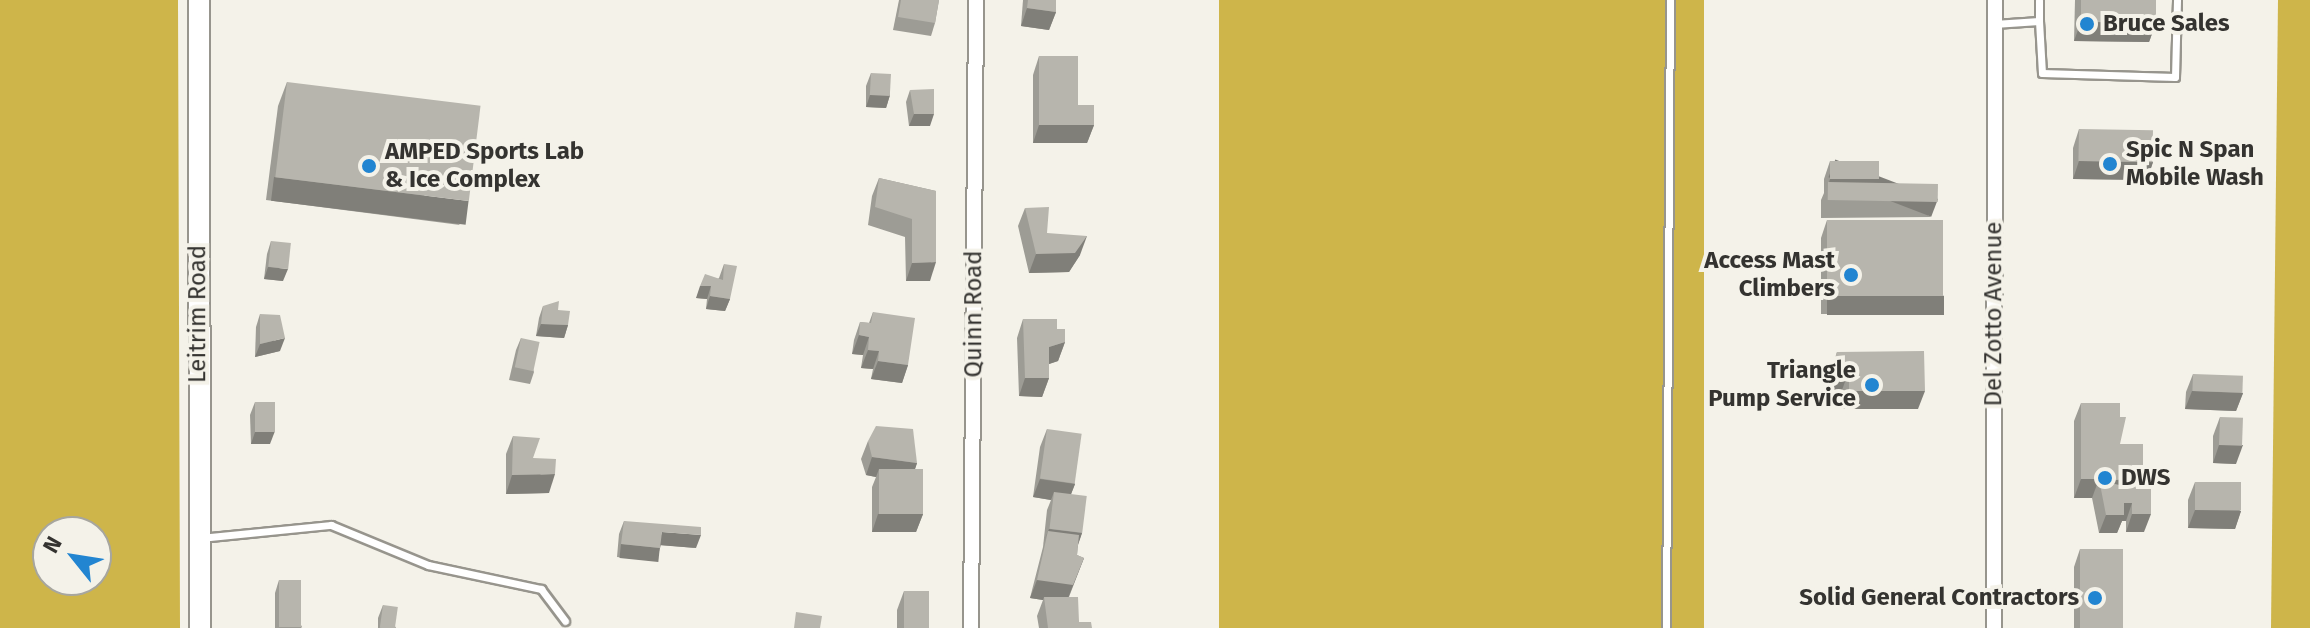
<!DOCTYPE html>
<html>
<head>
<meta charset="utf-8">
<style>
  body { margin:0 }
  #map { position:relative; width:2310px; height:628px; overflow:hidden; background:#f4f2e9; font-family:"Fira Sans",sans-serif }
  div>[style] { position:absolute }
  .forest>* { inset:0; background:#ceb54a; transform-origin:0 0 }
  .roads { filter:drop-shadow(2px 0 #97958d) drop-shadow(-2px 0 #97958d) drop-shadow(0 2px #97958d) drop-shadow(0 -2px #97958d) }
  .service>* { height:7px; margin:-3.5px; padding:0 3.5px; transform-origin:3.5px; border-radius:3.5px; background:#fff }
  .minor>* { height:14px; margin:-7px; padding:0 7px; transform-origin:7px; border-radius:7px; background:#fff }
  .secondary>* { height:20px; margin:-10px; padding:0 10px; transform-origin:10px; border-radius:10px; background:#fff }
  .wall>* { inset:0; background:#9d9c95 }
  .shaded-wall>* { inset:0; background:#807f79; transform-origin:0 0 }
  .building>* { inset:0; background:#b7b5ad; transform-origin:0 0 }
  .dots>* { width:22px; height:22px; translate:-50% -50%; box-sizing:border-box; border:4px solid #f4f2e9; border-radius:50% }
  span { translate:-50% -50%; white-space:nowrap; text-align:center; line-height:1.15; -webkit-text-stroke:8px #f4f2e9; paint-order:stroke }
  .poi-label { font-size:24px; color:#343330; font-weight:700 }
  .left { translate:0 -50%; text-align:left }
  .right { translate:-100% -50%; text-align:right }
  .street-label { font-size:24px; color:#343330 }
  .north { position:absolute; left:32px; top:516px; width:80px; height:80px; box-sizing:border-box; background:#f4f2e9; border:2px solid #a7a69f; border-radius:50%; rotate:300deg; font-size:22px; font-weight:700; line-height:32px; text-align:center; color:#343330 }
  .north::after { content:''; display:block; margin:auto; width:28px; height:36px; background:#2285d1; clip-path:polygon(50% 0,100% 100%,50% 72%,0 100%) }
</style>
</head>
<body>
<div id="map">
  <div class="forest">
    <i style="clip-path:polygon(evenodd,0 0,178px 0,180px 628px,0 628px,0 0,96px 532px,96px 580px,48px 580px,48px 532px,96px 532px)"></i>
    <i style="left:1219px;top:0;width:485px;height:628px"></i>
    <i style="clip-path:polygon(2278px 0,2310px 0,2310px 628px,2271px 628px)"></i>
  </div>
  <div class="roads">
    <div class="service">
      <i style="left:2039px;top:21px;width:21px;rotate:-90deg"></i>
      <i style="left:1994px;top:24px;width:45px;rotate:-3.8deg"></i>
      <i style="left:2039px;top:21px;width:52px;rotate:86.7deg"></i>
      <i style="left:2042px;top:73px;width:133px;rotate:1.7deg"></i>
      <i style="left:2175px;top:77px;width:77px;rotate:-88.5deg"></i>
      <i style="left:200px;top:538px;width:132px;rotate:-5.7deg"></i>
      <i style="left:331px;top:525px;width:105px;rotate:22.4deg"></i>
      <i style="left:428px;top:565px;width:116px;rotate:12deg"></i>
      <i style="left:541px;top:589px;width:40px;rotate:53deg"></i>
      <i style="left:1666px;top:628px;width:628px;rotate:-89.64deg"></i>
    </div>
    <div class="minor">
      <i style="left:971px;top:628px;width:628px;rotate:-89.54deg"></i>
      <i style="left:1994px;top:628px;width:628px;rotate:-89.91deg"></i>
    </div>
    <div class="secondary">
      <i style="left:199px;top:0;width:628px;rotate:89.91deg"></i>
    </div>
  </div>
  <div class="wall">
    <i style="clip-path:polygon(899px 0,939px 0,935px 23px,931px 36px,893px 30px)"></i>
    <i style="clip-path:polygon(1023px 0,1056px 0,1056px 12px,1049px 30px,1021px 26px)"></i>
    <i style="clip-path:polygon(2075px 0,2156px 0,2156px 23px,2149px 42px,2074px 41px)"></i>
    <i style="clip-path:polygon(1039px 56px,1094px 125px,1087px 143px,1033px 143px,1033px 75px)"></i>
    <i style="clip-path:polygon(871px 73px,890px 95px,886px 108px,866px 107px,866px 86px)"></i>
    <i style="clip-path:polygon(287px 82px,460px 225px,266px 200px,278px 106px)"></i>
    <i style="clip-path:polygon(910px 90px,930px 126px,909px 126px,906px 102px)"></i>
    <i style="clip-path:polygon(2079px 129px,2153px 162px,2147px 180px,2073px 179px,2073px 148px)"></i>
    <i style="clip-path:polygon(1830px 161px,1879px 179px,1878px 182px,1931px 217px,1821px 218px,1821px 200px,1824px 193px,1824px 179px)"></i>
    <i style="clip-path:polygon(879px 178px,936px 191px,930px 281px,906px 281px,905px 237px,868px 225px,872px 196px)"></i>
    <i style="clip-path:polygon(1025px 208px,1047px 233px,1080px 255px,1069px 272px,1029px 273px,1018px 226px)"></i>
    <i style="clip-path:polygon(1827px 220px,1944px 296px,1937px 314px,1821px 314px,1821px 238px)"></i>
    <i style="clip-path:polygon(271px 241px,283px 281px,264px 279px,267px 254px)"></i>
    <i style="clip-path:polygon(724px 264px,730px 299px,725px 311px,706px 309px,707px 299px,696px 298px,719px 278px)"></i>
    <i style="clip-path:polygon(543px 306px,558px 310px,568px 325px,564px 338px,536px 336px,539px 318px)"></i>
    <i style="clip-path:polygon(873px 312px,908px 365px,902px 383px,871px 379px,873px 369px,861px 368px,863px 355px,852px 354px,854px 340px,860px 322px,869px 323px)"></i>
    <i style="clip-path:polygon(260px 314px,280px 351px,255px 357px,256px 327px)"></i>
    <i style="clip-path:polygon(1023px 319px,1065px 342px,1058px 361px,1049px 364px,1049px 378px,1042px 397px,1019px 396px,1017px 338px)"></i>
    <i style="clip-path:polygon(521px 338px,534px 372px,530px 384px,509px 380px,516px 350px)"></i>
    <i style="clip-path:polygon(1837px 352px,1918px 409px,1842px 409px,1842px 390px,1825px 390px)"></i>
    <i style="clip-path:polygon(2193px 374px,2243px 393px,2236px 411px,2185px 409px,2186px 392px)"></i>
    <i style="clip-path:polygon(255px 402px,270px 444px,251px 444px,250px 415px)"></i>
    <i style="clip-path:polygon(2081px 403px,2143px 475px,2140px 481px,2144px 532px,2126px 532px,2126px 521px,2122px 521px,2117px 533px,2099px 533px,2092px 498px,2074px 498px,2074px 421px)"></i>
    <i style="clip-path:polygon(2220px 417px,2236px 464px,2213px 463px,2213px 436px)"></i>
    <i style="clip-path:polygon(1047px 429px,1075px 484px,1071px 494px,1082px 533px,1078px 544px,1077px 555px,1084px 558px,1069px 597px,1079px 622px,1092px 628px,1039px 628px,1037px 616px,1043px 600px,1030px 598px,1043px 547px,1047px 510px,1051px 500px,1033px 497px,1040px 447px)"></i>
    <i style="clip-path:polygon(513px 436px,533px 458px,549px 493px,506px 494px,506px 454px)"></i>
    <i style="clip-path:polygon(868px 441px,917px 463px,915px 469px,923px 514px,916px 532px,872px 532px,872px 487px,876px 477px,866px 475px,861px 459px)"></i>
    <i style="clip-path:polygon(2195px 482px,2241px 511px,2235px 529px,2188px 528px,2188px 500px)"></i>
    <i style="clip-path:polygon(624px 521px,696px 548px,661px 545px,656px 561px,617px 557px,619px 534px)"></i>
    <i style="clip-path:polygon(2080px 549px,2123px 628px,2074px 628px,2074px 567px)"></i>
    <i style="clip-path:polygon(279px 580px,302px 627px,301px 628px,275px 628px,275px 593px)"></i>
    <i style="clip-path:polygon(904px 591px,928px 628px,897px 628px,897px 610px)"></i>
    <i style="clip-path:polygon(383px 605px,396px 628px,378px 628px,378px 618px)"></i>
  </div>
  <div class="shaded-wall">
    <i style="clip-path:polygon(1027px 8px,1056px 12px,1049px 30px,1021px 26px)"></i>
    <i style="clip-path:polygon(2081px 22px,2156px 23px,2149px 42px,2074px 41px)"></i>
    <i style="clip-path:polygon(870px 95px,890px 95px,886px 108px,866px 107px)"></i>
    <i style="clip-path:polygon(914px 114px,934px 114px,930px 126px,909px 126px)"></i>
    <i style="clip-path:polygon(1039px 125px,1094px 125px,1087px 143px,1033px 143px)"></i>
    <i style="clip-path:polygon(2079px 161px,2153px 162px,2147px 180px,2073px 179px)"></i>
    <i style="left:274px;top:177px;width:196px;height:24px;rotate:7deg"></i>
    <i style="clip-path:polygon(1830px 179px,1879px 179px,1872px 198px,1828px 186px)"></i>
    <i style="left:1938px;top:199px;width:19px;height:110px;rotate:111deg"></i>
    <i style="clip-path:polygon(1087px 236px,1080px 255px,1069px 272px,1029px 273px,1036px 254px)"></i>
    <i style="clip-path:polygon(936px 262px,930px 281px,906px 281px,912px 263px)"></i>
    <i style="clip-path:polygon(268px 267px,288px 269px,283px 281px,264px 279px)"></i>
    <i style="clip-path:polygon(700px 286px,711px 286px,707px 299px,696px 298px)"></i>
    <i style="clip-path:polygon(710px 296px,730px 299px,725px 311px,706px 309px)"></i>
    <i style="left:1827px;top:296px;width:117px;height:19px"></i>
    <i style="clip-path:polygon(541px 324px,568px 325px,564px 338px,536px 336px)"></i>
    <i style="clip-path:polygon(859px 335px,869px 337px,863px 355px,852px 354px)"></i>
    <i style="clip-path:polygon(285px 338px,280px 351px,255px 357px,260px 344px)"></i>
    <i style="clip-path:polygon(1065px 342px,1058px 361px,1043px 366px,1049px 347px)"></i>
    <i style="clip-path:polygon(868px 350px,879px 351px,873px 369px,861px 368px)"></i>
    <i style="clip-path:polygon(878px 361px,908px 365px,902px 383px,871px 379px)"></i>
    <i style="clip-path:polygon(1831px 371px,1849px 371px,1842px 390px,1825px 390px)"></i>
    <i style="clip-path:polygon(1025px 378px,1049px 378px,1042px 397px,1019px 396px)"></i>
    <i style="clip-path:polygon(1849px 391px,1925px 391px,1918px 409px,1842px 409px)"></i>
    <i style="clip-path:polygon(2192px 391px,2243px 393px,2236px 411px,2185px 409px)"></i>
    <i style="clip-path:polygon(275px 431px,270px 444px,251px 444px,255px 432px)"></i>
    <i style="clip-path:polygon(2219px 445px,2243px 445px,2236px 464px,2213px 463px)"></i>
    <i style="clip-path:polygon(872px 457px,917px 463px,911px 481px,879px 469px,876px 477px,866px 475px)"></i>
    <i style="clip-path:polygon(555px 474px,549px 493px,506px 494px,512px 475px)"></i>
    <i style="clip-path:polygon(2143px 475px,2136px 493px,2133px 488px,2133px 481px,2128px 495px,2106px 482px)"></i>
    <i style="clip-path:polygon(1040px 479px,1075px 484px,1068px 502px,1054px 492px,1051px 500px,1033px 497px)"></i>
    <i style="clip-path:polygon(2081px 479px,2099px 479px,2092px 498px,2074px 498px)"></i>
    <i style="clip-path:polygon(2124px 503px,2132px 503px,2126px 521px,2122px 521px,2117px 533px,2099px 533px,2106px 515px)"></i>
    <i style="clip-path:polygon(2195px 510px,2241px 511px,2235px 529px,2188px 528px)"></i>
    <i style="clip-path:polygon(878px 514px,923px 514px,916px 532px,872px 532px)"></i>
    <i style="clip-path:polygon(2132px 514px,2151px 514px,2144px 532px,2126px 532px)"></i>
    <i style="clip-path:polygon(1049px 529px,1082px 533px,1076px 551px,1048px 531px,1042px 547px)"></i>
    <i style="clip-path:polygon(662px 532px,701px 535px,696px 548px,658px 545px)"></i>
    <i style="left:621px;top:544px;width:39px;height:14px;rotate:6deg"></i>
    <i style="clip-path:polygon(1084px 558px,1066px 603px,1044px 597px,1043px 600px,1030px 598px,1037px 580px)"></i>
  </div>
  <div class="building">
    <i style="clip-path:polygon(901px 0,939px 0,935px 23px,898px 17px)"></i>
    <i style="clip-path:polygon(1028px 0,1056px 0,1056px 12px,1027px 8px)"></i>
    <i style="left:2081px;top:0;width:75px;height:22px"></i>
    <i style="clip-path:polygon(1039px 56px,1078px 56px,1078px 105px,1094px 105px,1094px 125px,1039px 125px)"></i>
    <i style="left:871px;top:73px;width:20px;height:22px;rotate:3deg"></i>
    <i style="left:287px;top:82px;width:195px;height:96px;rotate:7deg"></i>
    <i style="clip-path:polygon(934px 89px,934px 114px,914px 114px,910px 90px)"></i>
    <i style="left:2079px;top:129px;width:74px;height:32px;rotate:1deg"></i>
    <i style="left:1830px;top:161px;width:49px;height:18px"></i>
    <i style="clip-path:polygon(879px 178px,936px 191px,936px 262px,912px 263px,912px 219px,875px 207px)"></i>
    <i style="left:1828px;top:182px;width:110px;height:18px;rotate:1deg"></i>
    <i style="clip-path:polygon(1049px 207px,1047px 233px,1087px 236px,1075px 253px,1036px 254px,1025px 208px)"></i>
    <i style="left:1827px;top:220px;width:116px;height:76px"></i>
    <i style="left:271px;top:241px;width:20px;height:26px;rotate:6deg"></i>
    <i style="clip-path:polygon(724px 264px,737px 266px,730px 299px,710px 296px,711px 286px,700px 286px,705px 274px,723px 280px)"></i>
    <i style="clip-path:polygon(559px 301px,558px 310px,570px 311px,568px 325px,541px 324px,543px 306px)"></i>
    <i style="clip-path:polygon(873px 312px,915px 318px,908px 365px,878px 361px,879px 351px,868px 350px,869px 337px,859px 335px,860px 322px,871px 323px)"></i>
    <i style="clip-path:polygon(260px 314px,280px 315px,285px 338px,260px 344px)"></i>
    <i style="clip-path:polygon(1023px 319px,1057px 319px,1057px 329px,1065px 329px,1065px 342px,1049px 347px,1049px 378px,1025px 378px)"></i>
    <i style="left:521px;top:338px;width:19px;height:30px;rotate:12deg"></i>
    <i style="clip-path:polygon(1924px 351px,1925px 391px,1849px 391px,1849px 371px,1831px 371px,1837px 352px)"></i>
    <i style="left:2193px;top:374px;width:50px;height:17px;rotate:2deg"></i>
    <i style="left:255px;top:402px;width:20px;height:30px"></i>
    <i style="clip-path:polygon(2081px 403px,2120px 403px,2120px 417px,2126px 417px,2120px 444px,2143px 444px,2143px 475px,2106px 482px,2133px 488px,2133px 481px,2151px 481px,2151px 514px,2132px 514px,2132px 503px,2124px 503px,2124px 515px,2106px 515px,2099px 479px,2081px 479px)"></i>
    <i style="left:2220px;top:417px;width:23px;height:28px;rotate:2deg"></i>
    <i style="clip-path:polygon(876px 426px,913px 429px,917px 463px,872px 457px,868px 441px)"></i>
    <i style="left:1047px;top:429px;width:35px;height:50px;rotate:8deg"></i>
    <i style="clip-path:polygon(513px 436px,540px 438px,533px 458px,556px 459px,555px 474px,512px 475px)"></i>
    <i style="left:879px;top:469px;width:44px;height:45px"></i>
    <i style="left:2195px;top:482px;width:46px;height:28px"></i>
    <i style="left:1054px;top:492px;width:33px;height:37px;rotate:7deg"></i>
    <i style="clip-path:polygon(624px 521px,701px 527px,701px 535px,662px 532px,660px 548px,621px 544px)"></i>
    <i style="clip-path:polygon(1048px 531px,1079px 535px,1077px 555px,1084px 558px,1073px 585px,1037px 580px)"></i>
    <i style="left:2080px;top:549px;width:43px;height:79px"></i>
    <i style="left:279px;top:580px;width:22px;height:47px"></i>
    <i style="left:904px;top:591px;width:25px;height:37px"></i>
    <i style="clip-path:polygon(1044px 597px,1078px 597px,1079px 622px,1091px 622px,1092px 628px,1048px 628px)"></i>
    <i style="left:383px;top:605px;width:15px;height:23px;rotate:8deg"></i>
    <i style="clip-path:polygon(796px 612px,822px 616px,820px 628px,794px 628px)"></i>
  </div>
  <div class="dots">
    <i style="left:2087px;top:24px;background:#2285d1"></i>
    <i style="left:2110px;top:164px;background:#2285d1"></i>
    <i style="left:369px;top:166px;background:#2285d1"></i>
    <i style="left:1851px;top:275px;background:#2285d1"></i>
    <i style="left:1872px;top:385px;background:#2285d1"></i>
    <i style="left:2105px;top:478px;background:#2285d1"></i>
    <i style="left:2095px;top:598px;background:#2285d1"></i>
  </div>
  <div class="poi-label">
    <span class="left" style="left:2103px;top:24px">Bruce Sales</span>
    <span class="left" style="left:2126px;top:164px">Spic N Span<br>Mobile Wash</span>
    <span class="left" style="left:385px;top:166px">AMPED Sports Lab<br>&amp; Ice Complex</span>
    <span class="right" style="left:1835px;top:275px">Access Mast<br>Climbers</span>
    <span class="right" style="left:1856px;top:385px">Triangle<br>Pump Service</span>
    <span class="left" style="left:2121px;top:478px">DWS</span>
    <span class="right" style="left:2079px;top:598px">Solid General Contractors</span>
  </div>
  <div class="street-label">
    <span style="left:198px;top:314px;rotate:-90deg">Leitrim Road</span>
    <span style="left:974px;top:314px;rotate:-90deg">Quinn Road</span>
    <span style="left:1994px;top:314px;rotate:-90deg">Del Zotto Avenue</span>
  </div>
  <div class="north">N</div>
</div>
</body>
</html>
